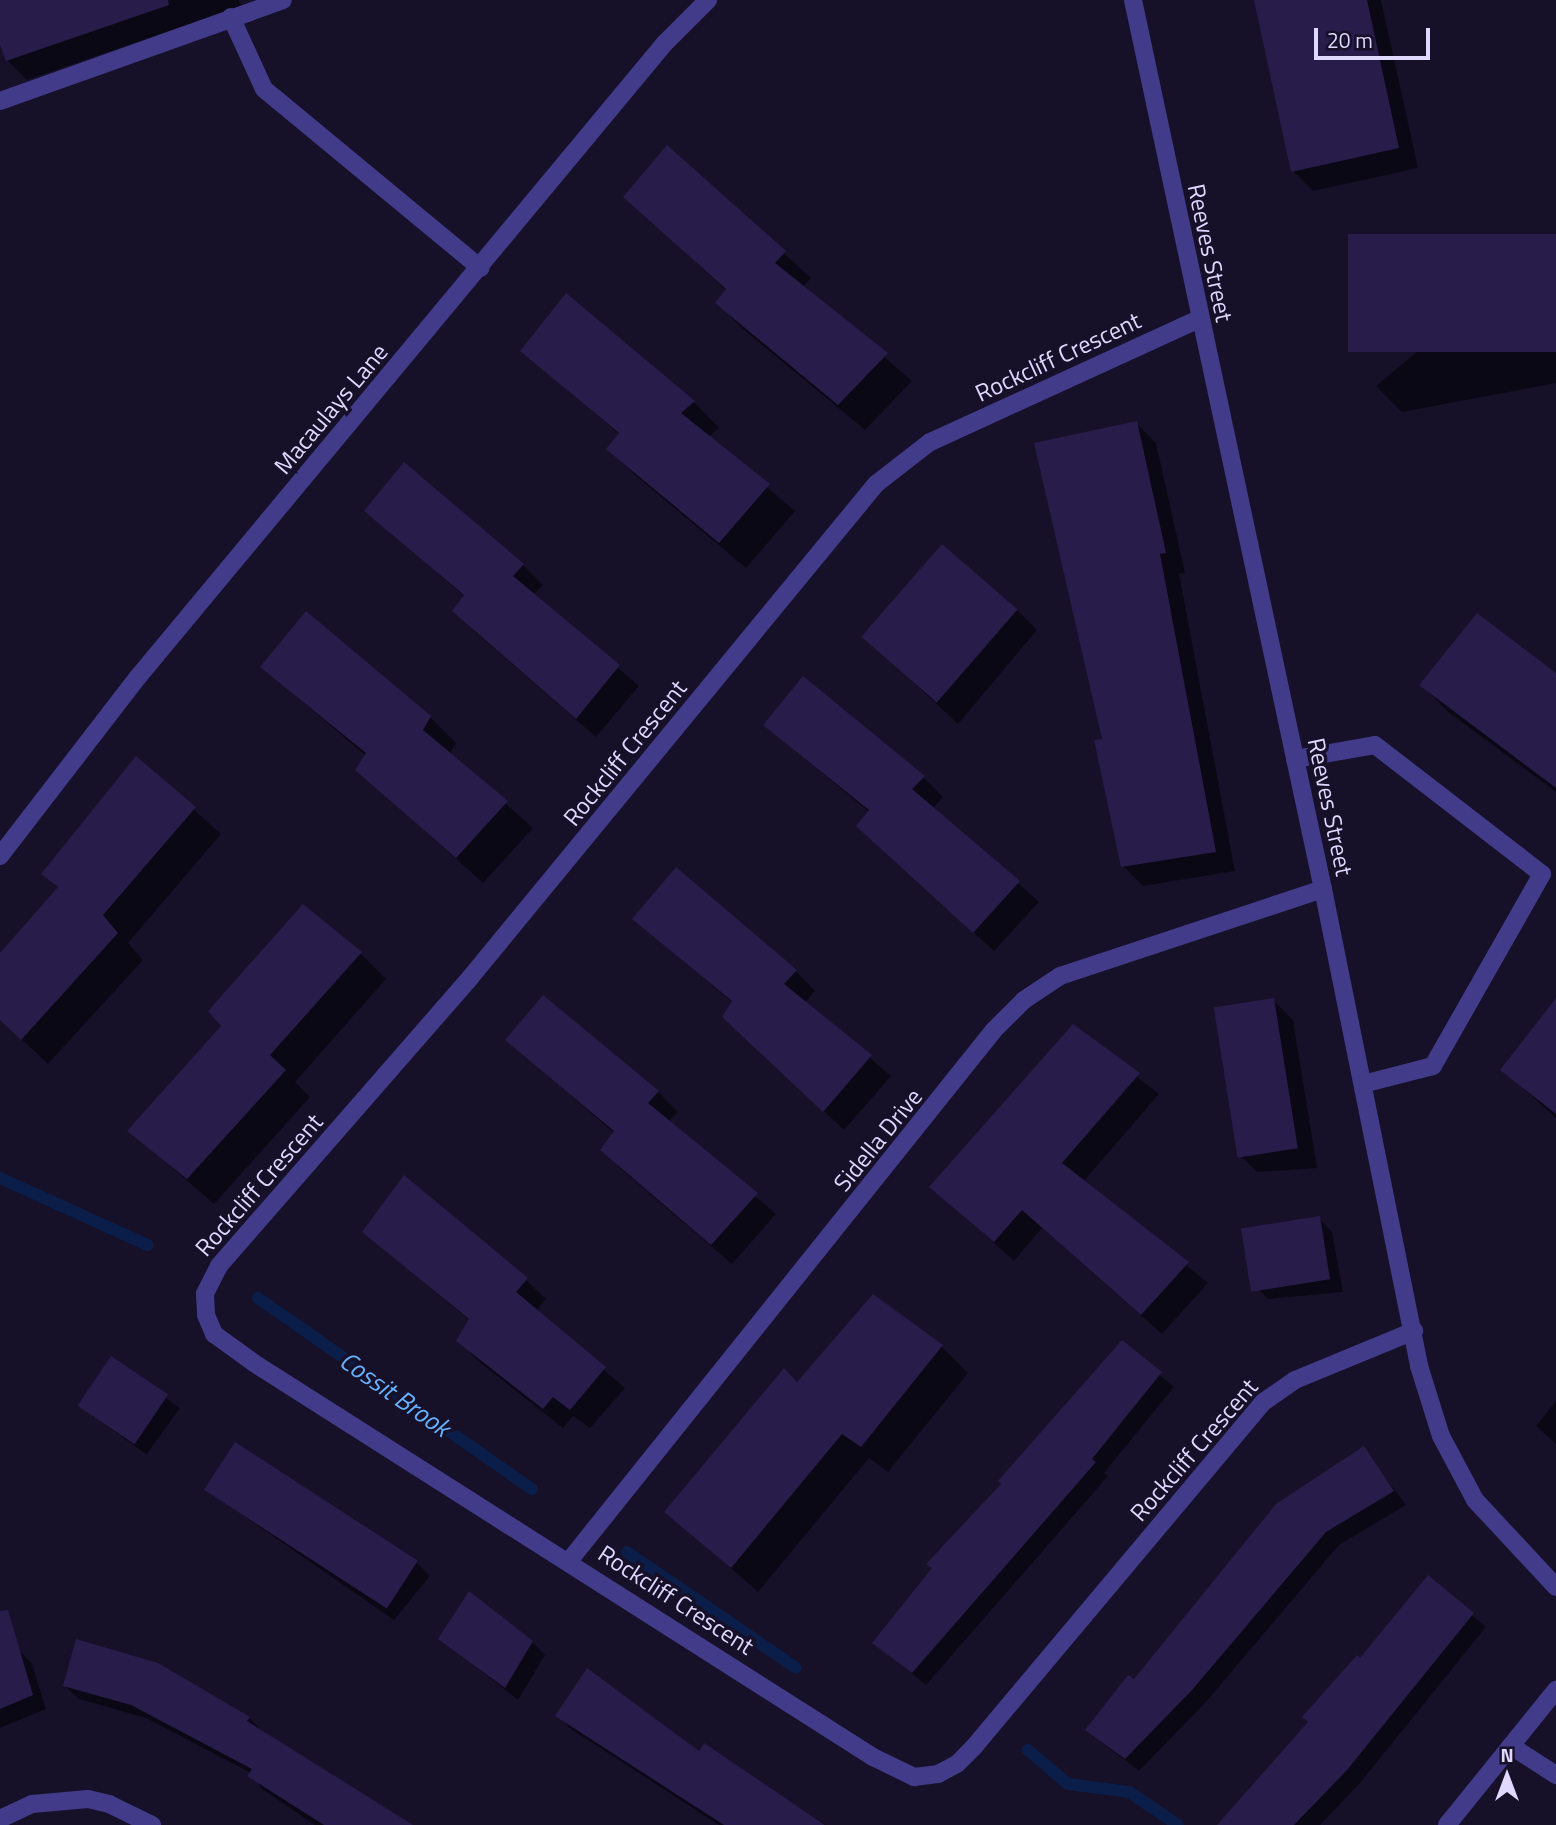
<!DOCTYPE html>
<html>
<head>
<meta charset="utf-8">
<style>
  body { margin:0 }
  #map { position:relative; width:1556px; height:1825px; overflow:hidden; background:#161029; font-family:"Titillium Web",sans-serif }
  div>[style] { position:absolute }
  .shadow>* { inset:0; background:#0007; transform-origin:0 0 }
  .stream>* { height:12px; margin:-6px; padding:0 6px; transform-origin:6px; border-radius:6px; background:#0a1e49 }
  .building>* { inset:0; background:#281c4b; transform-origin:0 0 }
  .minor>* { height:18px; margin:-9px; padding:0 9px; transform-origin:9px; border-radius:9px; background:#413b89 }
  span { translate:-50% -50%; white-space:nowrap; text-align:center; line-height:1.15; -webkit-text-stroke:7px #161029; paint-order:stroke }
  .street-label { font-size:24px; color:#dfd8ff }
  .water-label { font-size:26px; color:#66b1ff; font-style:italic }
  .north { position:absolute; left:1472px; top:1741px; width:70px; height:70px; -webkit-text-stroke:5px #161029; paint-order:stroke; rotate:0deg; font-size:19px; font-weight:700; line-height:28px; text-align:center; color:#dfd8ff }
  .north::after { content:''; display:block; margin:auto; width:24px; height:32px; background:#dfd8ff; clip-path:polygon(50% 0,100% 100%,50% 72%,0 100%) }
  .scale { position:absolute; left:1314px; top:28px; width:116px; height:32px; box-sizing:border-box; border:4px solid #dfd8ff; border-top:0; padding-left:9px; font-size:21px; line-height:24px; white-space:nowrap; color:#dfd8ff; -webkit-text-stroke:5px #161029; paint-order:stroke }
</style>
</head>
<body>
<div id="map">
  <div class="shadow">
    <i style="clip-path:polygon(0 0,239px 0,241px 6px,27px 80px,8px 61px,0 40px)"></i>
    <i style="clip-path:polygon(1256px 0,1381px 0,1418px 168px,1313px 191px,1293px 171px)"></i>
    <i style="clip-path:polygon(667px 147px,811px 278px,803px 287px,912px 381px,865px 430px,743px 329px,717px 303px,727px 291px,625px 197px)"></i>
    <i style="clip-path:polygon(1556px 236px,1556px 383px,1402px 412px,1376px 386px)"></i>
    <i style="clip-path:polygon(566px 295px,694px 402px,719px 428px,708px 437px,795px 511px,746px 568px,635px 475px,609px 449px,620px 435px,522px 351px)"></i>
    <i style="clip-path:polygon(1136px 423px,1156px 443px,1185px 573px,1179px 574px,1235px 871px,1143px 886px,1123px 866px,1105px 740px)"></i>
    <i style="clip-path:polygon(405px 465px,523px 565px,543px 585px,533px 595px,639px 686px,596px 737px,474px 631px,455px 611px,465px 597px,367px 511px)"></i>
    <i style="clip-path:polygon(1017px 610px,1037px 630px,958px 724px,884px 655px)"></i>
    <i style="clip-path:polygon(262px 667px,430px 717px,456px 743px,450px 754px,533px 828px,483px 883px,357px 770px,366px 756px)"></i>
    <i style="clip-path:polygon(1556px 675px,1556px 792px,1447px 711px,1422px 685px)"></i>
    <i style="clip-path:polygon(803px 678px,924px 778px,943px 797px,933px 808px,1039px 902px,994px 951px,878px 846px,870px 813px,765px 725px)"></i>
    <i style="clip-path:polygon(136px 758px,221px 834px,128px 943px,143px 960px,48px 1064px,0 1019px,0 956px,59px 889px,43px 873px)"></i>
    <i style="clip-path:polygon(634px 919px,796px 971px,815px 991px,805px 1003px,891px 1076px,844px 1130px,744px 1036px,733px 1003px)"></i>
    <i style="clip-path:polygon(361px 954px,386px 979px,295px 1082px,310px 1097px,214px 1204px,130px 1131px)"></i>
    <i style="clip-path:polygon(543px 998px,658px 1092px,678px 1112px,668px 1122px,776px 1214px,732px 1264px,622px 1170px,602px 1150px,614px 1133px,508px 1040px)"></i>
    <i style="clip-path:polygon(1273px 1000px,1293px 1020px,1317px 1168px,1257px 1172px,1237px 1152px)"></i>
    <i style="clip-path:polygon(1556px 1001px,1556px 1118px,1503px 1070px)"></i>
    <i style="clip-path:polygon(1074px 1027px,1159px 1094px,1083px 1182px,1208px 1283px,1162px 1334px,1042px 1228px,1014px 1261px,932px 1187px)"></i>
    <i style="clip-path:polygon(1319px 1218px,1332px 1232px,1343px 1292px,1268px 1299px,1255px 1286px)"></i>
    <i style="clip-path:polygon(364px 1232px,526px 1280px,546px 1299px,536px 1311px,625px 1388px,590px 1428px,573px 1416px,563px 1428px,478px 1361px,459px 1341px,470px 1321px)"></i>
    <i style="clip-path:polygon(873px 1296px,942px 1347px,968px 1373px,888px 1472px,869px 1458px,758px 1592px,667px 1512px,798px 1384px)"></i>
    <i style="clip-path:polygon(1122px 1343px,1174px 1387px,1104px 1473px,1108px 1476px,926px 1685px,874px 1642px)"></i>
    <i style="left:112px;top:1359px;width:84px;height:57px;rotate:36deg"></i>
    <i style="clip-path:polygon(1556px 1401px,1556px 1444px,1536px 1426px)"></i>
    <i style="clip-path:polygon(235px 1444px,417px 1563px,430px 1576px,394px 1620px,205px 1489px)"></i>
    <i style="clip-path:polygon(1363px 1448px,1406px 1505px,1339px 1545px,1205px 1703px,1139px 1771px,1101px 1742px,1088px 1729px)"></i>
    <i style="clip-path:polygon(1428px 1577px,1486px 1627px,1360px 1783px,1320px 1825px,1230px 1825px)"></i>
    <i style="clip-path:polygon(440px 1638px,532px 1642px,545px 1655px,518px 1700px)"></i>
    <i style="clip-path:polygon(19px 1650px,32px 1664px,46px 1709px,0 1728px,0 1655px)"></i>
    <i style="clip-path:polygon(65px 1686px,249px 1718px,262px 1731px,409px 1825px,315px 1825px,262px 1789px,251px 1773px,146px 1718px,79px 1699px)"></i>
    <i style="clip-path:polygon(558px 1716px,699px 1753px,704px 1746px,826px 1825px,719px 1825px,571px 1729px)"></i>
  </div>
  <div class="stream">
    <i style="left:0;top:1178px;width:162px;rotate:24.4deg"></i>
    <i style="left:258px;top:1298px;width:334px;rotate:34.9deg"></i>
    <i style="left:627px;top:1552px;width:204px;rotate:34.4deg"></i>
    <i style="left:1028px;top:1750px;width:52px;rotate:40.4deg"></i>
    <i style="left:1068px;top:1784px;width:62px;rotate:7.5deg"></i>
    <i style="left:1129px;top:1792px;width:59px;rotate:34deg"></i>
  </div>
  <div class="building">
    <i style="clip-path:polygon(0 0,168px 0,169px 5px,6px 61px,0 45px)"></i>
    <i style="clip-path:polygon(1254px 0,1367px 0,1399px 148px,1291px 172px)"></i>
    <i style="clip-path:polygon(667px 145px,786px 251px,775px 263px,888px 353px,838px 405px,715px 303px,726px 289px,623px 197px)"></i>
    <i style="left:1556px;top:234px;width:118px;height:208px;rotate:90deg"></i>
    <i style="clip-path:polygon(566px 293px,695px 401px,681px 413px,770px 484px,719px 543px,606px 449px,619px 433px,520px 351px)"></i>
    <i style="clip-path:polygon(1137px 421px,1166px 553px,1160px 554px,1216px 852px,1121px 867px,1094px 740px,1102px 739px,1034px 443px)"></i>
    <i style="clip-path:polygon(404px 462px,524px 564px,513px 576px,620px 665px,576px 719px,452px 611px,464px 595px,364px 511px)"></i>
    <i style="left:942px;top:544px;width:100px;height:123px;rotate:41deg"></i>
    <i style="clip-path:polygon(306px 611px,431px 716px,423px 730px,508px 801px,456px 858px,355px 770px,366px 753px,260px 667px)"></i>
    <i style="clip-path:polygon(1477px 613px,1556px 673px,1556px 788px,1419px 685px)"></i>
    <i style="clip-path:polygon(803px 676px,925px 776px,912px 789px,1020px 881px,973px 933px,856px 826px,869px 810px,763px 725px)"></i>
    <i style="clip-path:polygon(136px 756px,196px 807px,103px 915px,118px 933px,21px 1040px,0 1020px,0 953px,58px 887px,41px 874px)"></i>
    <i style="clip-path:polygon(676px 867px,797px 970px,784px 984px,872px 1055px,823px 1112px,722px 1017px,732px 1001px,632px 919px)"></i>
    <i style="clip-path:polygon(303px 904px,362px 952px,270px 1055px,286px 1070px,187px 1179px,127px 1131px,221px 1026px,208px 1011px)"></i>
    <i style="clip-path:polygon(543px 995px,659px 1091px,648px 1103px,758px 1193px,711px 1245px,600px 1150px,614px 1131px,505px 1040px)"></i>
    <i style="left:1274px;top:998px;width:152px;height:61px;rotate:81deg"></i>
    <i style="clip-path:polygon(1556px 998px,1556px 1114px,1500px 1070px)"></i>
    <i style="clip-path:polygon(1073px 1024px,1140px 1073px,1062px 1163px,1189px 1262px,1141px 1315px,1022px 1210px,994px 1242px,929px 1187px)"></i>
    <i style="clip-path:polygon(404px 1175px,528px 1278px,516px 1292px,606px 1367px,570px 1410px,553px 1397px,543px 1409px,456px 1341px,469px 1319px,362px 1232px)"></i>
    <i style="left:1320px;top:1216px;width:64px;height:80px;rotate:81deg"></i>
    <i style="clip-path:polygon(873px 1294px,943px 1345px,861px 1447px,842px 1434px,731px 1568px,664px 1512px,784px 1368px,797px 1382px)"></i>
    <i style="clip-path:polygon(1122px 1340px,1162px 1372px,1092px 1459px,1096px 1462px,912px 1673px,872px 1643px,932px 1568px,926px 1564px,1001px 1484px,998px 1481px)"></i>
    <i style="left:111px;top:1356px;width:69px;height:60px;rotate:34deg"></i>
    <i style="left:235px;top:1442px;width:218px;height:57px;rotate:33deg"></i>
    <i style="clip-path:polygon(1364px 1446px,1394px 1491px,1326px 1532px,1192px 1690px,1125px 1759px,1085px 1730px,1128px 1675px,1134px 1679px,1276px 1504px)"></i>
    <i style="clip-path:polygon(1428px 1575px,1474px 1613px,1347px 1770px,1294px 1825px,1217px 1825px,1308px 1722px,1302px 1717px,1357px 1655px,1360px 1658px)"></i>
    <i style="clip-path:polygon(469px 1591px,533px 1641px,505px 1688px,438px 1639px)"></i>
    <i style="clip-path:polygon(8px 1610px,33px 1695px,0 1709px,0 1611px)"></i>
    <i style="clip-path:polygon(76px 1639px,158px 1663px,250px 1717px,247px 1721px,413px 1825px,324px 1825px,247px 1776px,252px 1769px,131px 1705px,63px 1686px)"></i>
    <i style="clip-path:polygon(587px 1668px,699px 1751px,704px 1743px,825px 1825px,724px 1825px,555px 1716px)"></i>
  </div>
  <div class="minor">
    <i style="left:1133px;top:0;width:909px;rotate:77.94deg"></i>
    <i style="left:1323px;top:889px;width:487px;rotate:78.6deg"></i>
    <i style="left:1419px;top:1366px;width:73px;rotate:72.6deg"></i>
    <i style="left:1441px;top:1436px;width:72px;rotate:62deg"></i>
    <i style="left:1475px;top:1500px;width:119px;rotate:47deg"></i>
    <i style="left:231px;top:17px;width:79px;rotate:65.4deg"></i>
    <i style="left:264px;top:89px;width:281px;rotate:39.6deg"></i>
    <i style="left:0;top:101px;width:300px;rotate:-19.6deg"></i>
    <i style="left:1199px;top:319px;width:296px;rotate:155.4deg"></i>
    <i style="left:930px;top:442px;width:68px;rotate:142.1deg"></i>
    <i style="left:876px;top:484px;width:639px;rotate:129.42deg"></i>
    <i style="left:470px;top:978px;width:382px;rotate:131.1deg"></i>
    <i style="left:219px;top:1266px;width:31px;rotate:117deg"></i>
    <i style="left:205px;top:1294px;width:21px;rotate:87deg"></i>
    <i style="left:206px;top:1315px;width:21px;rotate:67deg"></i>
    <i style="left:214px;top:1334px;width:49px;rotate:35.9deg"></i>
    <i style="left:254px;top:1363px;width:734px;rotate:32.48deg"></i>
    <i style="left:873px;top:1757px;width:46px;rotate:26deg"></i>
    <i style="left:914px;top:1777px;width:24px;rotate:-7deg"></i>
    <i style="left:938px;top:1774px;width:21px;rotate:-28deg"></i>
    <i style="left:957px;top:1764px;width:23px;rotate:-45deg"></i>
    <i style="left:973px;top:1748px;width:450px;rotate:-50deg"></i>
    <i style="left:1262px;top:1403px;width:40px;rotate:-34.9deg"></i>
    <i style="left:1295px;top:1380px;width:129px;rotate:-22.4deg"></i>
    <i style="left:1295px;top:759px;width:81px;rotate:-9.9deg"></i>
    <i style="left:1375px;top:745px;width:211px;rotate:37.7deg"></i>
    <i style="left:1542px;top:874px;width:221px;rotate:119.6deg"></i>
    <i style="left:1433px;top:1066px;width:72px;rotate:165.6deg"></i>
    <i style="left:0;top:856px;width:226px;rotate:-52.4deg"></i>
    <i style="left:138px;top:677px;width:824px;rotate:-50.27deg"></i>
    <i style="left:665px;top:43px;width:61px;rotate:-45deg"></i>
    <i style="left:569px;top:1561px;width:680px;rotate:-51.33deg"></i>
    <i style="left:994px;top:1030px;width:42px;rotate:-45deg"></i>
    <i style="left:1024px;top:1000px;width:43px;rotate:-33.7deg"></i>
    <i style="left:1060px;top:976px;width:277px;rotate:-18.3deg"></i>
    <i style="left:1511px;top:1746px;width:54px;rotate:32.8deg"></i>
    <i style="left:0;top:1819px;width:35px;rotate:-25deg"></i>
    <i style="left:32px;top:1804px;width:56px;rotate:-5.1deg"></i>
    <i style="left:88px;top:1799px;width:22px;rotate:13deg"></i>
    <i style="left:109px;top:1804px;width:48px;rotate:26deg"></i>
    <i style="left:1447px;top:1825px;width:174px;rotate:-51.1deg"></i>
  </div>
  <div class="street-label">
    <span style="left:1210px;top:253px;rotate:78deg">Reeves Street</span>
    <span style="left:1058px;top:357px;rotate:-25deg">Rockcliff Crescent</span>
    <span style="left:331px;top:409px;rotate:-50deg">Macaulays Lane</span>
    <span style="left:625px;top:753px;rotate:-51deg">Rockcliff Crescent</span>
    <span style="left:1330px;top:807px;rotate:78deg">Reeves Street</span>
    <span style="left:878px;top:1140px;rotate:-51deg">Sidella Drive</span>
    <span style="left:259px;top:1185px;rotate:-49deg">Rockcliff Crescent</span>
    <span style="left:1194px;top:1450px;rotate:-49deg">Rockcliff Crescent</span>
    <span style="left:676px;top:1600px;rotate:33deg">Rockcliff Crescent</span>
  </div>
  <div class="water-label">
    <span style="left:395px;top:1394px;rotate:35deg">Cossit Brook</span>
  </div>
  <div class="north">N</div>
  <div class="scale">20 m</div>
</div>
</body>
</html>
